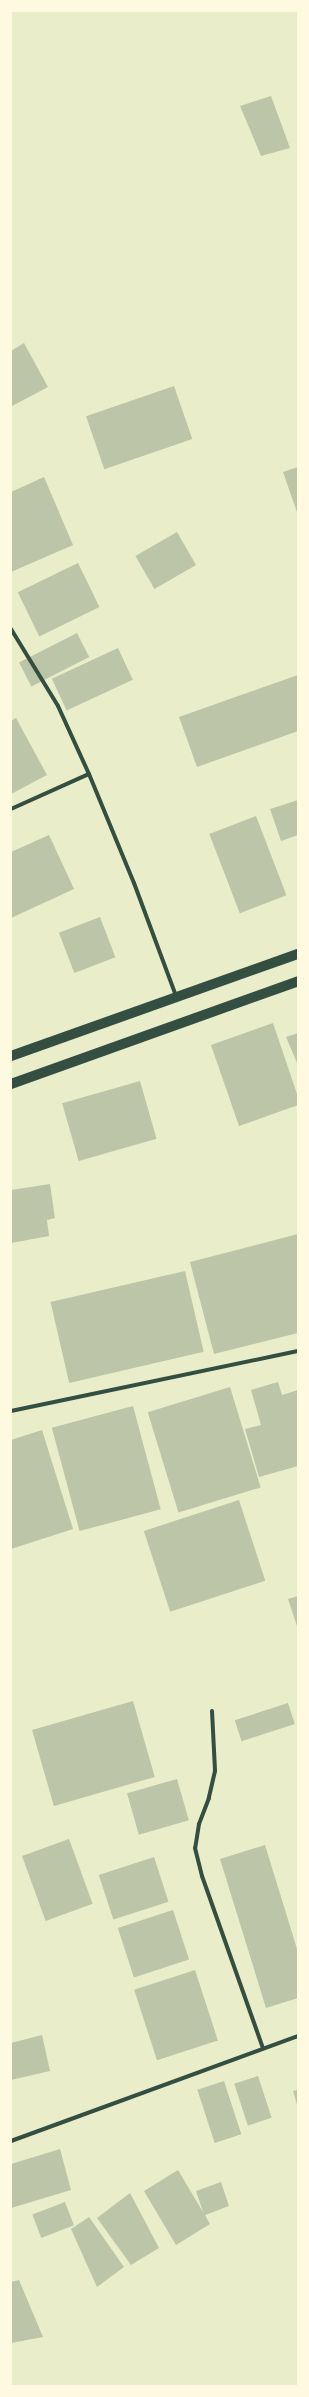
<!DOCTYPE html>
<html>
<head>
<meta charset="utf-8">
<style>
  body { margin:0 }
  #map { position:relative; width:309px; height:2397px; overflow:hidden; background:#e9edc9; font-family:Karla,sans-serif }
  div>[style] { position:absolute }
  .building>* { inset:0; background:#bcc5a7; transform-origin:0 0 }
  .minor>* { height:4px; margin:-2px; padding:0 2px; transform-origin:2px; border-radius:2px; background:#344e41 }
  .primary>* { height:10px; margin:-5px; padding:0 5px; transform-origin:5px; border-radius:5px; background:#344e41 }
  span { translate:-50% -50%; white-space:nowrap; text-align:center; line-height:1.15; -webkit-text-stroke:4px #fefae0; paint-order:stroke }
  .frame { position:absolute; inset:0; border:12px solid #fefae0; pointer-events:none }
</style>
</head>
<body>
<div id="map">
  <div class="building">
    <i style="clip-path:polygon(271px 96px,290px 148px,261px 156px,240px 106px)"></i>
    <i style="clip-path:polygon(24px 343px,48px 387px,12px 406px,11px 351px)"></i>
    <i style="left:174px;top:386px;width:56px;height:93px;rotate:71deg"></i>
    <i style="clip-path:polygon(298px 467px,298px 515px,283px 472px)"></i>
    <i style="clip-path:polygon(44px 477px,73px 545px,11px 572px,11px 492px)"></i>
    <i style="left:177px;top:532px;width:38px;height:48px;rotate:60deg"></i>
    <i style="left:78px;top:563px;width:49px;height:67px;rotate:64deg"></i>
    <i style="left:77px;top:633px;width:27px;height:65px;rotate:63deg"></i>
    <i style="left:118px;top:648px;width:35px;height:73px;rotate:65deg"></i>
    <i style="clip-path:polygon(298px 675px,298px 731px,197px 767px,179px 717px)"></i>
    <i style="clip-path:polygon(16px 718px,47px 775px,11px 794px,11px 721px)"></i>
    <i style="clip-path:polygon(298px 800px,298px 835px,281px 841px,270px 809px)"></i>
    <i style="left:256px;top:816px;width:85px;height:50px;rotate:69deg"></i>
    <i style="clip-path:polygon(49px 835px,74px 889px,11px 918px,11px 852px)"></i>
    <i style="left:100px;top:917px;width:43px;height:44px;rotate:69deg"></i>
    <i style="clip-path:polygon(273px 1023px,298px 1097px,298px 1105px,239px 1126px,211px 1045px)"></i>
    <i style="clip-path:polygon(298px 1033px,298px 1065px,286px 1037px)"></i>
    <i style="left:140px;top:1081px;width:60px;height:81px;rotate:74deg"></i>
    <i style="clip-path:polygon(50px 1184px,55px 1218px,47px 1220px,49px 1236px,11px 1243px,11px 1190px)"></i>
    <i style="clip-path:polygon(298px 1234px,298px 1333px,214px 1354px,190px 1262px)"></i>
    <i style="left:185px;top:1271px;width:83px;height:138px;rotate:77deg"></i>
    <i style="clip-path:polygon(278px 1382px,282px 1395px,298px 1390px,298px 1466px,259px 1477px,245px 1429px,261px 1425px,251px 1390px)"></i>
    <i style="left:230px;top:1387px;width:105px;height:86px;rotate:73deg"></i>
    <i style="left:133px;top:1406px;width:107px;height:84px;rotate:75deg"></i>
    <i style="clip-path:polygon(42px 1430px,73px 1529px,11px 1549px,11px 1440px)"></i>
    <i style="left:239px;top:1500px;width:85px;height:100px;rotate:72deg"></i>
    <i style="clip-path:polygon(298px 1596px,298px 1629px,288px 1599px)"></i>
    <i style="left:133px;top:1701px;width:79px;height:105px;rotate:74deg"></i>
    <i style="left:288px;top:1703px;width:22px;height:56px;rotate:72deg"></i>
    <i style="left:177px;top:1779px;width:43px;height:52px;rotate:74deg"></i>
    <i style="left:69px;top:1839px;width:69px;height:50px;rotate:70deg"></i>
    <i style="clip-path:polygon(265px 1845px,298px 1952px,298px 1998px,266px 2008px,220px 1859px)"></i>
    <i style="left:154px;top:1857px;width:47px;height:58px;rotate:72deg"></i>
    <i style="left:173px;top:1910px;width:52px;height:58px;rotate:72deg"></i>
    <i style="left:195px;top:1970px;width:74px;height:64px;rotate:72deg"></i>
    <i style="clip-path:polygon(42px 2035px,50px 2071px,11px 2080px,11px 2043px)"></i>
    <i style="left:258px;top:2076px;width:44px;height:25px;rotate:72deg"></i>
    <i style="left:224px;top:2081px;width:56px;height:28px;rotate:72deg"></i>
    <i style="clip-path:polygon(298px 2090px,298px 2108px,293px 2091px)"></i>
    <i style="clip-path:polygon(60px 2149px,71px 2190px,11px 2208px,11px 2164px)"></i>
    <i style="clip-path:polygon(178px 2170px,203px 2212px,196px 2191px,221px 2182px,229px 2206px,205px 2215px,210px 2224px,176px 2245px,144px 2191px)"></i>
    <i style="clip-path:polygon(130px 2193px,159px 2248px,131px 2265px,97px 2218px)"></i>
    <i style="left:65px;top:2202px;width:25px;height:35px;rotate:69deg"></i>
    <i style="clip-path:polygon(89px 2217px,124px 2267px,97px 2287px,71px 2229px)"></i>
    <i style="clip-path:polygon(19px 2280px,43px 2337px,11px 2343px,11px 2282px)"></i>
  </div>
  <div class="minor">
    <i style="left:11px;top:629px;width:90px;rotate:58.6deg"></i>
    <i style="left:58px;top:706px;width:75px;rotate:65.5deg"></i>
    <i style="left:89px;top:774px;width:118px;rotate:67.6deg"></i>
    <i style="left:134px;top:883px;width:121px;rotate:69.6deg"></i>
    <i style="left:11px;top:809px;width:85px;rotate:-24.2deg"></i>
    <i style="left:11px;top:1411px;width:293px;rotate:-11.8deg"></i>
    <i style="left:212px;top:1711px;width:60px;rotate:87.1deg"></i>
    <i style="left:215px;top:1771px;width:28px;rotate:103deg"></i>
    <i style="left:209px;top:1798px;width:28px;rotate:111deg"></i>
    <i style="left:199px;top:1824px;width:24px;rotate:99deg"></i>
    <i style="left:195px;top:1848px;width:29px;rotate:76deg"></i>
    <i style="left:202px;top:1876px;width:182px;rotate:70.5deg"></i>
    <i style="left:11px;top:2141px;width:306px;rotate:-20.1deg"></i>
  </div>
  <div class="primary">
    <i style="left:11px;top:1056px;width:305px;rotate:-19.6deg"></i>
    <i style="left:11px;top:1084px;width:305px;rotate:-19.7deg"></i>
  </div>
  <div class="frame"></div>
</div>
</body>
</html>
